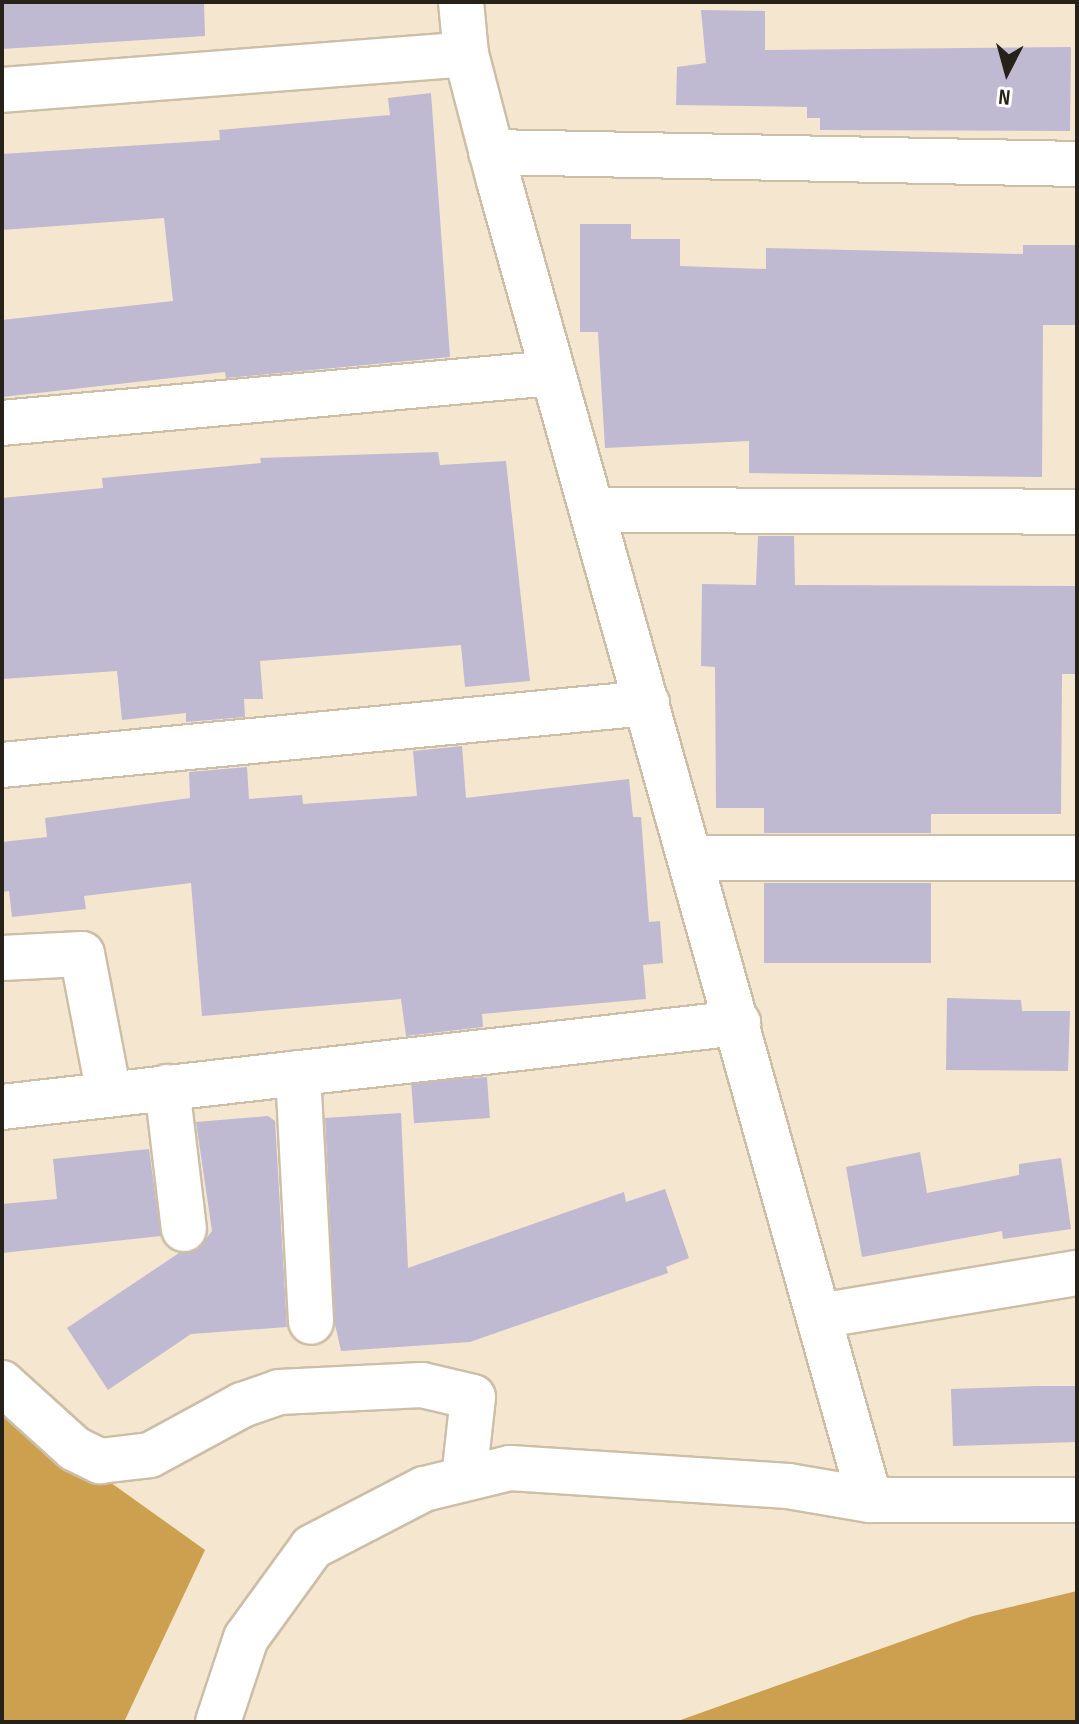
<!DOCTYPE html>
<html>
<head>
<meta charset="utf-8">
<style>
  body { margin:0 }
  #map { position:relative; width:1079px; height:1724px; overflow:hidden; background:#f5e6cf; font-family:"Sofia Sans Condensed",sans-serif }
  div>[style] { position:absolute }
  .forest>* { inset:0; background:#cca04f }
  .building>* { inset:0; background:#bfb9d2; transform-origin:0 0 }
  .roads { filter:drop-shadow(2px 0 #ccbea7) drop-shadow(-2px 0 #ccbea7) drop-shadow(0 2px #ccbea7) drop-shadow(0 -2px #ccbea7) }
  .minor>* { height:44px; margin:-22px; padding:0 22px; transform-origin:22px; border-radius:22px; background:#fff }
  .tertiary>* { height:44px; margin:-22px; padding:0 22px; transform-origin:22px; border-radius:22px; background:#fff }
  span { translate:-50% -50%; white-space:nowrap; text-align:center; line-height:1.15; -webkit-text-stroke:6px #fff; paint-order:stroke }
  .frame { position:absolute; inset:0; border:4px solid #272219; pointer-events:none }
  .north { position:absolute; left:967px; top:32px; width:80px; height:80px; -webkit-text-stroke:6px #fff; paint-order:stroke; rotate:186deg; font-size:22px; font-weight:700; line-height:32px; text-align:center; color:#272219 }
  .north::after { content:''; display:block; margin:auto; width:28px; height:36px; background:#272219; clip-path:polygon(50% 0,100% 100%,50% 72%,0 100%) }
</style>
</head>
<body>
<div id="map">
  <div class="forest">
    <i style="clip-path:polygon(2px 1405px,205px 1550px,124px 1722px,2px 1722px)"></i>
    <i style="clip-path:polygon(1077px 1591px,1077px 1722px,675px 1722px,973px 1616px)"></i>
  </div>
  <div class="building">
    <i style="clip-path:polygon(2px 2px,204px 2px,205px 36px,2px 49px)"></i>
    <i style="clip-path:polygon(701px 10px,765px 11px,765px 50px,1071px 47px,1070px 131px,820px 130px,820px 118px,807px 118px,807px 107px,676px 105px,677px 67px,706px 63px)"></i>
    <i style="clip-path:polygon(431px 93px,450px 357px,226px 378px,225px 372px,2px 397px,2px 320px,173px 301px,164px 218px,2px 230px,2px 154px,220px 140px,219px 130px,390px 115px,388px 98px)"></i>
    <i style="clip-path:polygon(580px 224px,631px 224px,631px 239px,680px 239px,680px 266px,766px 269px,766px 248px,1023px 254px,1023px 245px,1077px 245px,1077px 325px,1043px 325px,1042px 477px,749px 473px,749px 441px,605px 448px,598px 332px,580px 332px)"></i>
    <i style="clip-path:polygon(438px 452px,440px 465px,506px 461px,530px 681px,465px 687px,461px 645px,260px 661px,263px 699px,244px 699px,245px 717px,186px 722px,186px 713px,122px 720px,117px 671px,2px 679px,2px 498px,103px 488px,102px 478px,261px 463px,260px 458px)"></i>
    <i style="clip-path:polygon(758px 536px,794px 536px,795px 585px,1077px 586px,1077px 674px,1062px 674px,1061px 814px,931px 814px,931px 833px,764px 833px,764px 808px,716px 808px,715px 667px,701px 666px,702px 584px,756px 585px)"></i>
    <i style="clip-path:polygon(462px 746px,466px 798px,629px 779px,633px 817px,641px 817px,649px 922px,660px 921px,663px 963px,643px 965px,646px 999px,482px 1014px,483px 1027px,406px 1036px,401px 999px,202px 1016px,191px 883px,84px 896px,86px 909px,12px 917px,9px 891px,2px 892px,2px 842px,47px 837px,45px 818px,190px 798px,189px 772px,247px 767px,249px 799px,302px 795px,303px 804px,417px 796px,413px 751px)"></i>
    <i style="left:764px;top:883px;width:167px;height:80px"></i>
    <i style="clip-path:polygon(947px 998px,1021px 1000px,1022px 1011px,1070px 1011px,1068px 1071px,946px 1070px)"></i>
    <i style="left:487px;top:1077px;width:41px;height:76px;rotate:86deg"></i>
    <i style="clip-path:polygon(401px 1113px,408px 1268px,624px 1192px,626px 1202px,665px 1189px,689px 1258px,666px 1267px,668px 1273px,470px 1342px,341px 1351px,335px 1324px,325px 1118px)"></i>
    <i style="clip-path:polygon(268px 1116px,275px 1121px,287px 1327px,191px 1334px,108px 1390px,67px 1328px,179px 1253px,198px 1249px,212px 1231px,196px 1122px)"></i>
    <i style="clip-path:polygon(149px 1149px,161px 1236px,2px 1253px,2px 1204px,57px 1199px,53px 1159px)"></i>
    <i style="clip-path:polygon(920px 1152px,927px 1193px,1019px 1175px,1019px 1164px,1061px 1158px,1071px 1229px,1003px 1239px,1002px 1231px,862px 1257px,846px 1167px)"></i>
    <i style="clip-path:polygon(1037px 1386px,1077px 1386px,1077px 1442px,953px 1446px,951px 1389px)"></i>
  </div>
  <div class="roads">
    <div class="minor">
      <i style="left:2px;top:90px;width:465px;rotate:-4.4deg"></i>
      <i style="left:491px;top:152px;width:586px;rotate:1.17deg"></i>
      <i style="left:2px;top:423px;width:553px;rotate:-5.19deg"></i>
      <i style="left:592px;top:510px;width:485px;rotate:0.2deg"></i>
      <i style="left:2px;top:765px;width:648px;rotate:-5.49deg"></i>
      <i style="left:691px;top:858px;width:386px"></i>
      <i style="left:2px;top:958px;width:80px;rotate:-2.9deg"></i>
      <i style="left:82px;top:954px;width:143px;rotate:79.1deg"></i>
      <i style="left:298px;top:1073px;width:249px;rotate:87deg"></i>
      <i style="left:167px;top:1087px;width:143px;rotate:83.2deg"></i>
      <i style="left:2px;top:1107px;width:741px;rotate:-6.51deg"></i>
      <i style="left:819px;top:1316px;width:262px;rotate:-9.5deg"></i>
      <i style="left:2px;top:1383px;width:98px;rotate:42.1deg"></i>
      <i style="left:75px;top:1449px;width:28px;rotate:26deg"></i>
      <i style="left:100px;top:1461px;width:50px;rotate:-6.8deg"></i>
      <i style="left:150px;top:1455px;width:105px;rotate:-28.5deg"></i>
      <i style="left:242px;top:1405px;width:39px;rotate:-19deg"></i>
      <i style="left:279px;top:1392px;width:143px;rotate:-2.8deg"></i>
      <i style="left:422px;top:1385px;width:52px;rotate:13.2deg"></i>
      <i style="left:473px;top:1397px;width:82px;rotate:96.3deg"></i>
    </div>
    <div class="tertiary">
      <i style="left:461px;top:2px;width:52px;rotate:84.5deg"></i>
      <i style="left:466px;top:54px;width:131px;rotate:75.4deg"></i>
      <i style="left:499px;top:181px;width:1370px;rotate:74.29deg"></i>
      <i style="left:218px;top:1722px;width:89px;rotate:-71.6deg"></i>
      <i style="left:246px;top:1638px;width:112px;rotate:-54deg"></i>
      <i style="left:312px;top:1547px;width:126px;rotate:-27.4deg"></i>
      <i style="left:424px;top:1489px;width:89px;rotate:-13.7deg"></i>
      <i style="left:510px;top:1468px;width:279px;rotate:3.7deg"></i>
      <i style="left:788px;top:1486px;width:83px;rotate:9.7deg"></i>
      <i style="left:870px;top:1500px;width:207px"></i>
    </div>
  </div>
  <div class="frame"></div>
  <div class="north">N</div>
</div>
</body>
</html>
